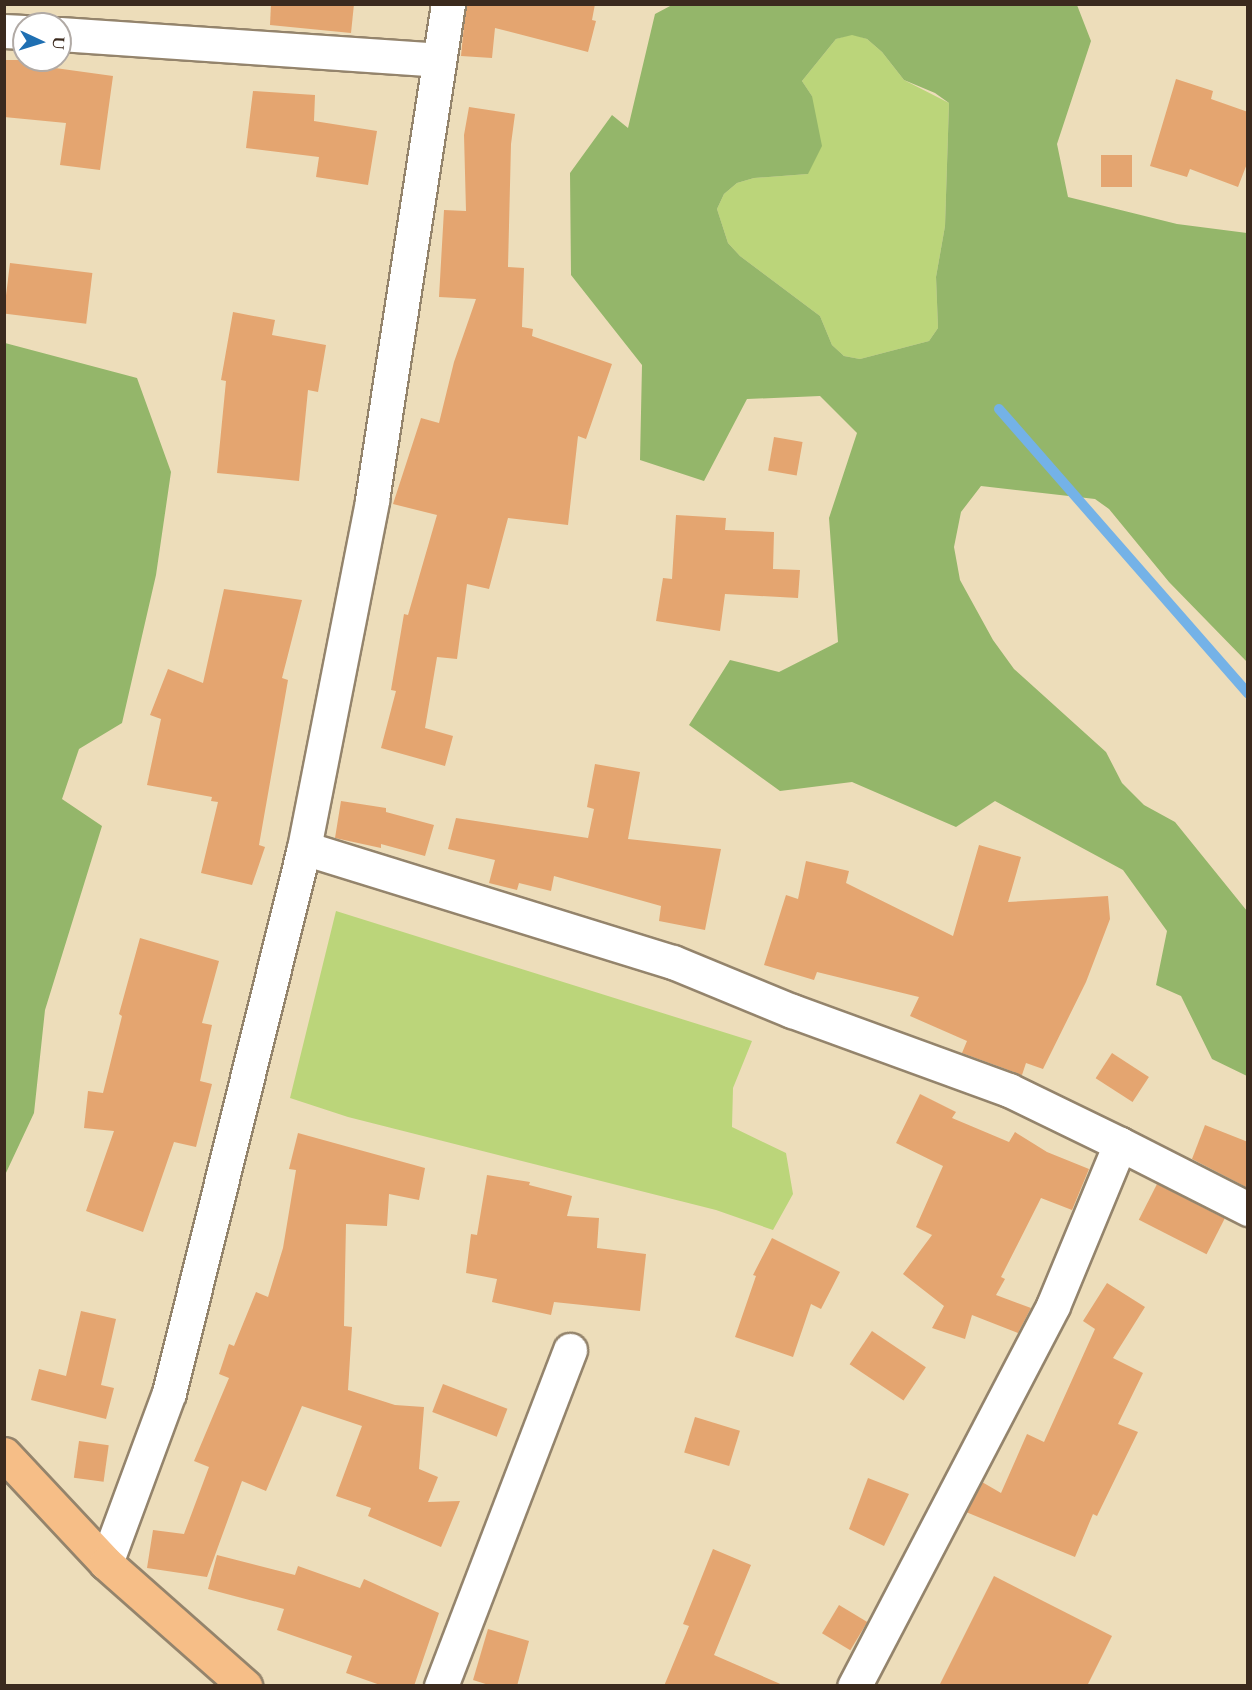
<!DOCTYPE html>
<html>
<head>
<meta charset="utf-8">
<style>
  body { margin:0 }
  #map { position:relative; width:1252px; height:1690px; overflow:hidden; background:#edddba; font-family:Cardo,serif }
  div>[style] { position:absolute }
  .green>* { inset:0; background:#bbd57a }
  .forest>* { inset:0; background:#94b66a }
  .stream>* { height:10px; margin:-5px; padding:0 5px; transform-origin:5px; border-radius:5px; background:#74b2e7 }
  .building>* { inset:0; background:#e4a570; transform-origin:0 0 }
  .roads { filter:drop-shadow(2px 0 #94846c) drop-shadow(-2px 0 #94846c) drop-shadow(0 2px #94846c) drop-shadow(0 -2px #94846c) }
  .minor>* { height:33px; margin:-16.5px; padding:0 16.5px; transform-origin:16.5px; border-radius:16.5px; background:#fff }
  .major>* { height:33px; margin:-16.5px; padding:0 16.5px; transform-origin:16.5px; border-radius:16.5px; background:#f6be87 }
  span { translate:-50% -50%; white-space:nowrap; text-align:center; line-height:1.15; -webkit-text-stroke:6px #fff; paint-order:stroke }
  .frame { position:absolute; inset:0; border:6px solid #3b2a1e; pointer-events:none }
  .north { position:absolute; left:12px; top:12px; width:60px; height:60px; box-sizing:border-box; background:#fff; border:2px solid #b1aaa5; border-radius:50%; rotate:94deg; font-size:16px; font-weight:700; line-height:24px; text-align:center; color:#3b2a1e }
  .north::after { content:''; display:block; margin:auto; width:21px; height:27px; background:#1f6fb2; clip-path:polygon(50% 0,100% 100%,50% 72%,0 100%) }
</style>
</head>
<body>
<div id="map">
  <div class="green">
    <i style="clip-path:polygon(852px 34px,867px 39px,882px 52px,904px 80px,949px 103px,945px 226px,936px 277px,938px 328px,929px 341px,860px 359px,844px 356px,832px 345px,820px 316px,740px 256px,728px 243px,717px 209px,724px 194px,737px 183px,754px 178px,808px 174px,812px 96px,802px 81px,836px 39px)"></i>
    <i style="clip-path:polygon(336px 911px,752px 1041px,733px 1088px,732px 1127px,786px 1153px,793px 1194px,773px 1230px,716px 1210px,348px 1117px,290px 1098px)"></i>
  </div>
  <div class="forest">
    <i style="clip-path:polygon(evenodd,672px 5px,1077px 5px,1091px 41px,1057px 144px,1068px 197px,1177px 224px,1247px 233px,1247px 662px,1169px 582px,1109px 509px,1095px 499px,981px 486px,961px 512px,954px 547px,960px 580px,993px 640px,1014px 669px,1106px 752px,1122px 783px,1144px 805px,1175px 822px,1247px 911px,1247px 1076px,1212px 1059px,1181px 996px,1156px 985px,1167px 931px,1123px 870px,995px 801px,956px 827px,852px 782px,780px 791px,689px 725px,730px 660px,779px 672px,838px 642px,829px 518px,857px 433px,820px 396px,747px 399px,704px 481px,640px 460px,642px 365px,571px 275px,570px 173px,612px 115px,628px 128px,655px 14px,672px 5px,852px 35px,867px 39px,882px 52px,904px 80px,935px 93px,949px 103px,945px 226px,936px 277px,938px 328px,929px 341px,860px 359px,844px 356px,832px 345px,820px 316px,740px 256px,728px 243px,717px 209px,724px 194px,737px 183px,754px 178px,808px 174px,822px 146px,812px 96px,802px 81px,836px 39px,852px 35px)"></i>
    <i style="clip-path:polygon(5px 343px,137px 378px,171px 472px,156px 575px,122px 723px,79px 749px,62px 799px,102px 826px,45px 1010px,34px 1113px,5px 1175px)"></i>
  </div>
  <div class="stream">
    <i style="left:999px;top:409px;width:378px;rotate:48.8deg"></i>
  </div>
  <div class="building">
    <i style="clip-path:polygon(271px 4px,354px 4px,351px 33px,270px 25px)"></i>
    <i style="clip-path:polygon(466px 4px,595px 4px,592px 20px,596px 21px,588px 52px,495px 28px,492px 58px,461px 56px)"></i>
    <i style="clip-path:polygon(4px 60px,56px 60px,55px 68px,113px 76px,100px 170px,60px 165px,66px 123px,4px 117px)"></i>
    <i style="clip-path:polygon(1176px 79px,1213px 91px,1211px 99px,1248px 112px,1248px 161px,1238px 187px,1190px 169px,1187px 177px,1150px 166px)"></i>
    <i style="clip-path:polygon(253px 91px,315px 95px,314px 121px,377px 131px,368px 185px,316px 177px,319px 157px,246px 148px)"></i>
    <i style="clip-path:polygon(469px 107px,515px 114px,511px 144px,508px 267px,524px 268px,522px 327px,533px 329px,532px 336px,612px 364px,586px 439px,578px 436px,568px 525px,508px 518px,489px 589px,467px 584px,457px 659px,437px 657px,425px 728px,453px 736px,445px 766px,381px 748px,396px 691px,391px 690px,404px 614px,408px 615px,437px 515px,393px 504px,421px 418px,439px 423px,454px 362px,476px 299px,439px 297px,444px 210px,466px 211px,464px 135px)"></i>
    <i style="left:1101px;top:155px;width:31px;height:32px"></i>
    <i style="left:10px;top:263px;width:83px;height:51px;rotate:7deg"></i>
    <i style="clip-path:polygon(233px 312px,275px 320px,272px 335px,326px 345px,318px 392px,308px 390px,299px 481px,217px 473px,226px 381px,221px 380px)"></i>
    <i style="left:774px;top:437px;width:29px;height:34px;rotate:10deg"></i>
    <i style="clip-path:polygon(676px 515px,726px 518px,725px 530px,774px 532px,773px 569px,800px 570px,798px 598px,725px 594px,720px 631px,656px 621px,663px 578px,672px 579px)"></i>
    <i style="clip-path:polygon(224px 589px,302px 600px,282px 678px,288px 680px,259px 845px,265px 847px,252px 885px,201px 873px,218px 802px,211px 801px,212px 797px,147px 785px,161px 719px,150px 715px,168px 669px,203px 683px)"></i>
    <i style="clip-path:polygon(595px 764px,640px 772px,628px 839px,721px 849px,705px 930px,659px 921px,661px 906px,554px 876px,551px 891px,519px 883px,517px 890px,489px 883px,495px 860px,448px 849px,456px 818px,588px 838px,594px 809px,587px 807px)"></i>
    <i style="clip-path:polygon(341px 801px,386px 808px,386px 812px,434px 825px,425px 856px,381px 844px,381px 848px,335px 838px)"></i>
    <i style="clip-path:polygon(979px 845px,1021px 857px,1008px 902px,1108px 896px,1110px 919px,1086px 982px,1043px 1069px,1026px 1063px,1022px 1075px,962px 1053px,967px 1041px,910px 1016px,919px 997px,817px 972px,814px 980px,764px 965px,786px 895px,798px 899px,806px 861px,849px 871px,846px 883px,953px 936px)"></i>
    <i style="clip-path:polygon(140px 938px,219px 961px,202px 1023px,212px 1025px,200px 1081px,212px 1084px,196px 1147px,174px 1142px,143px 1232px,86px 1211px,114px 1131px,84px 1128px,88px 1091px,103px 1093px,122px 1016px,119px 1014px)"></i>
    <i style="left:1112px;top:1053px;width:44px;height:30px;rotate:33deg"></i>
    <i style="clip-path:polygon(920px 1094px,956px 1112px,952px 1118px,1009px 1142px,1015px 1132px,1047px 1152px,1089px 1169px,1072px 1210px,1041px 1198px,1001px 1277px,1005px 1279px,996px 1295px,1031px 1308px,1018px 1333px,972px 1315px,965px 1339px,932px 1328px,944px 1306px,903px 1274px,932px 1235px,916px 1227px,943px 1166px,896px 1143px)"></i>
    <i style="clip-path:polygon(1205px 1125px,1248px 1142px,1248px 1188px,1192px 1159px)"></i>
    <i style="clip-path:polygon(298px 1133px,425px 1168px,419px 1200px,389px 1194px,387px 1226px,346px 1224px,344px 1326px,352px 1327px,348px 1390px,395px 1405px,424px 1407px,419px 1469px,438px 1477px,428px 1502px,460px 1501px,441px 1547px,368px 1516px,371px 1508px,336px 1496px,362px 1426px,302px 1406px,266px 1491px,242px 1481px,207px 1577px,147px 1568px,153px 1530px,184px 1534px,209px 1467px,194px 1461px,229px 1378px,219px 1374px,229px 1344px,234px 1346px,256px 1292px,268px 1297px,283px 1248px,296px 1170px,289px 1169px)"></i>
    <i style="clip-path:polygon(487px 1175px,530px 1182px,529px 1185px,572px 1196px,567px 1216px,599px 1218px,597px 1248px,646px 1254px,640px 1311px,554px 1302px,551px 1315px,492px 1302px,497px 1279px,466px 1273px,471px 1234px,477px 1235px)"></i>
    <i style="left:1157px;top:1184px;width:76px;height:40px;rotate:27deg"></i>
    <i style="clip-path:polygon(772px 1238px,840px 1272px,821px 1309px,811px 1304px,793px 1357px,735px 1337px,756px 1276px,753px 1275px)"></i>
    <i style="clip-path:polygon(1107px 1283px,1145px 1307px,1113px 1358px,1143px 1373px,1118px 1424px,1138px 1432px,1097px 1516px,1093px 1514px,1075px 1557px,966px 1512px,982px 1482px,1001px 1493px,1027px 1434px,1044px 1442px,1095px 1329px,1083px 1321px)"></i>
    <i style="clip-path:polygon(81px 1311px,116px 1319px,101px 1385px,114px 1388px,106px 1419px,31px 1400px,39px 1369px,66px 1376px)"></i>
    <i style="left:872px;top:1331px;width:65px;height:40px;rotate:34deg"></i>
    <i style="left:443px;top:1384px;width:69px;height:30px;rotate:21deg"></i>
    <i style="left:695px;top:1417px;width:47px;height:37px;rotate:17deg"></i>
    <i style="left:79px;top:1441px;width:30px;height:37px;rotate:8deg"></i>
    <i style="clip-path:polygon(868px 1478px,909px 1494px,884px 1546px,849px 1529px)"></i>
    <i style="clip-path:polygon(713px 1549px,751px 1565px,714px 1655px,785px 1686px,664px 1686px,689px 1626px,683px 1624px)"></i>
    <i style="clip-path:polygon(217px 1555px,295px 1575px,298px 1566px,360px 1588px,364px 1579px,439px 1613px,414px 1686px,383px 1686px,346px 1673px,352px 1656px,277px 1630px,284px 1609px,208px 1589px)"></i>
    <i style="clip-path:polygon(994px 1576px,1112px 1636px,1087px 1686px,939px 1686px)"></i>
    <i style="left:839px;top:1605px;width:33px;height:33px;rotate:31deg"></i>
    <i style="clip-path:polygon(488px 1629px,529px 1641px,517px 1686px,492px 1686px,473px 1680px)"></i>
  </div>
  <div class="roads">
    <div class="minor">
      <i style="left:4px;top:31px;width:20px;rotate:3deg"></i>
      <i style="left:60px;top:34px;width:379px;rotate:3.9deg"></i>
      <i style="left:304px;top:848px;width:386px;rotate:17.2deg"></i>
      <i style="left:673px;top:962px;width:129px;rotate:22.4deg"></i>
      <i style="left:792px;top:1011px;width:231px;rotate:20deg"></i>
      <i style="left:1009px;top:1090px;width:123px;rotate:25.9deg"></i>
      <i style="left:1120px;top:1144px;width:175px;rotate:112.5deg"></i>
      <i style="left:1053px;top:1306px;width:429px;rotate:117.6deg"></i>
      <i style="left:1120px;top:1144px;width:144px;rotate:26.9deg"></i>
      <i style="left:106px;top:1563px;width:181px;rotate:-69.7deg"></i>
      <i style="left:169px;top:1393px;width:561px;rotate:-76.09deg"></i>
      <i style="left:304px;top:848px;width:355px;rotate:-78.9deg"></i>
      <i style="left:372px;top:500px;width:502px;rotate:-81.29deg"></i>
      <i style="left:441px;top:1686px;width:360px;rotate:-69deg"></i>
    </div>
    <div class="major">
      <i style="left:4px;top:1454px;width:149px;rotate:46.9deg"></i>
      <i style="left:106px;top:1563px;width:186px;rotate:41.5deg"></i>
    </div>
  </div>
  <div class="frame"></div>
  <div class="north">U</div>
</div>
</body>
</html>
